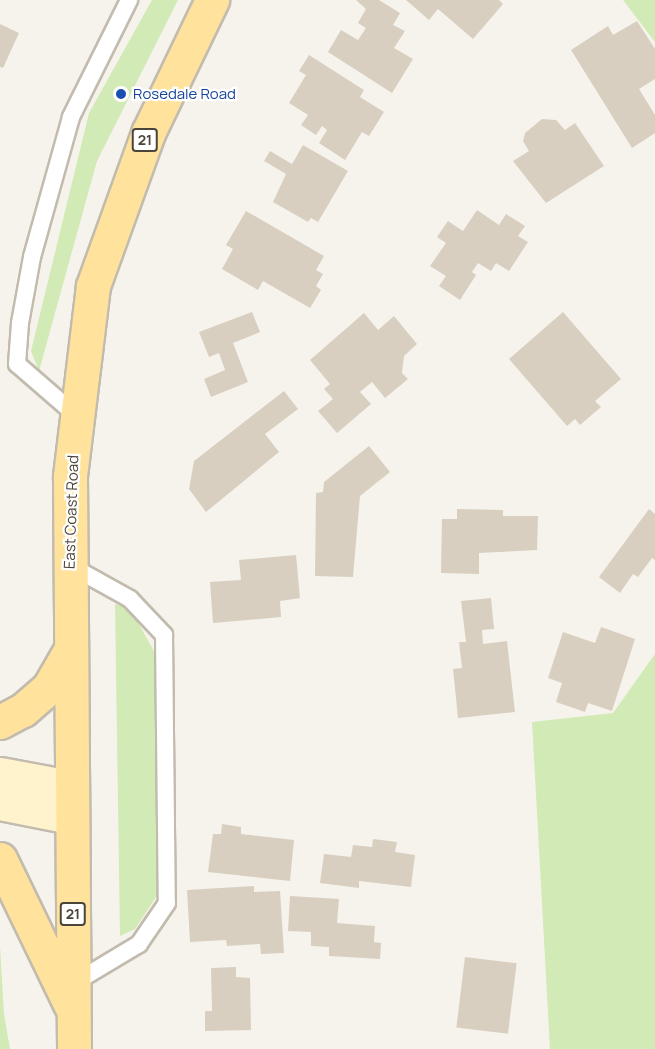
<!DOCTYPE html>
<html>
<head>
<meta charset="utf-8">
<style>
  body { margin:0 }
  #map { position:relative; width:655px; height:1049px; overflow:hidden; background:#f6f3ec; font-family:Manrope,sans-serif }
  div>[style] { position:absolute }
  .green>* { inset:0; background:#d2eab5 }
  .building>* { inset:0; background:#d8cfc1; transform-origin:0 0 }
  .roads { filter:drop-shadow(2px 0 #c2bbae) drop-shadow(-2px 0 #c2bbae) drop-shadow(0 2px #c2bbae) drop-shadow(0 -2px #c2bbae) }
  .lane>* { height:16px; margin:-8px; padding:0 8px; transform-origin:8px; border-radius:8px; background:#fff }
  .secondary>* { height:33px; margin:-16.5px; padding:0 16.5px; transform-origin:16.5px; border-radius:16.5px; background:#fff3cd }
  .primary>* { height:33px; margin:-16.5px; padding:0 16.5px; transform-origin:16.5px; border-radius:16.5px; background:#ffe39c }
  .dots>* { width:16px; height:16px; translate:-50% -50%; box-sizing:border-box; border:3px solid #fff; border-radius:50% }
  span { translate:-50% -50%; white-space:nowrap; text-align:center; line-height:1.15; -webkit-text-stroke:4.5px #fff; paint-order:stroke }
  .shield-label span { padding:2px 4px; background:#fff; border:2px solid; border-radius:4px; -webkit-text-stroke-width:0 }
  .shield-label { font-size:14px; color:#4b4439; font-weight:700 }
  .transit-label { font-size:15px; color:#164399 }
  .left { translate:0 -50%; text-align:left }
  .street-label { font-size:15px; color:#4b4439 }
</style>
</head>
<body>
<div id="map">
  <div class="green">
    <i style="clip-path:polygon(152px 0,178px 0,97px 161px,39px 371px,31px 351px,89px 113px)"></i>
    <i style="clip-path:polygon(623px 0,655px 0,655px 42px)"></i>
    <i style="clip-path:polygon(115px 604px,130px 608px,155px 653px,158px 894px,135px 929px,120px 936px)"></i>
    <i style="clip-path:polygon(655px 654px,655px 1049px,550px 1049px,532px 722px,613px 713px)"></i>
    <i style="clip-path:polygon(0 946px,4px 1014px,10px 1049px,0 1049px)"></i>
  </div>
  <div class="building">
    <i style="clip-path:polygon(356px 0,379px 0,400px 13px,393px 25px,405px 31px,394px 48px,413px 59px,392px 93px,328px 52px,341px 30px,358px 40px,366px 28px,358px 23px,366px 9px)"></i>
    <i style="clip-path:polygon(406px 0,499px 0,503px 4px,473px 39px,438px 9px,429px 20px)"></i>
    <i style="clip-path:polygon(637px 21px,655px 49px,655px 79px,639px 89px,655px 115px,655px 133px,632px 148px,571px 50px,608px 26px,613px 35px)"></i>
    <i style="clip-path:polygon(0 24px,19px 33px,3px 68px,0 67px)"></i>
    <i style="clip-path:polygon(309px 55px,364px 90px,360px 97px,384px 112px,369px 136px,362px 132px,345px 160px,319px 143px,327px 130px,322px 126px,316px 135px,301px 125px,308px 115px,289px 103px,306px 75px,299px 71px)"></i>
    <i style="clip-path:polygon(542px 119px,556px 120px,565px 130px,575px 123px,604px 166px,546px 203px,513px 161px,529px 151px,523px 141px,525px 133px)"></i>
    <i style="clip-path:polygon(303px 145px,348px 171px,318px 222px,311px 218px,308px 222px,273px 202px,286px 174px,264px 161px,270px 151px,292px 164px)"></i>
    <i style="clip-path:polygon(477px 210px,499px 225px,506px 214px,525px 226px,518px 236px,528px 242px,509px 271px,496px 263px,491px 271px,478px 263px,472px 272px,476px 275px,460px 300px,439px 286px,446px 276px,430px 266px,446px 243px,437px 237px,448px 221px,463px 231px)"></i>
    <i style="clip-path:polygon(246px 211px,324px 256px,316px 270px,323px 274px,316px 286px,321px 290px,310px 308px,263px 281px,258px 290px,222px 269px,233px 249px,226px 245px)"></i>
    <i style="clip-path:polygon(252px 312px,260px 332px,233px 343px,248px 382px,211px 397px,204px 379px,225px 370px,219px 353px,209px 357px,199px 332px)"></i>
    <i style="clip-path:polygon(563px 312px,621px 379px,595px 401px,601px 407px,580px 425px,575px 419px,567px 426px,509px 359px)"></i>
    <i style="clip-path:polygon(364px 313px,378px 330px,394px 316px,417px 344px,404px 356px,402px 373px,408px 379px,385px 398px,372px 382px,360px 392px,371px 404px,337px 433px,318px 411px,333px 399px,324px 389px,330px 384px,310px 360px)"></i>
    <i style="clip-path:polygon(284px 391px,298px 409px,265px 434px,279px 452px,206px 512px,189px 489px,194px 461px)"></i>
    <i style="clip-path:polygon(369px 446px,390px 472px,360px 496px,353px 577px,315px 576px,316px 493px,323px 492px,324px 482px)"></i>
    <i style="clip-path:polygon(457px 509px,503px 510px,503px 516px,538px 516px,537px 550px,479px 553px,479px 574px,441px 573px,442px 519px,457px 519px)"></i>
    <i style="clip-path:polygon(649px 509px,655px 514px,655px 560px,652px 558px,638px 577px,633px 574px,620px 593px,599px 577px)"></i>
    <i style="clip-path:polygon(296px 555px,300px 598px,280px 601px,281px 617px,213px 623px,210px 582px,241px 580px,239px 560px)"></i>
    <i style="clip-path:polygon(491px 598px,494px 629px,482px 630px,483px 644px,507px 641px,515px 712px,458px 718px,453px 669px,462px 668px,459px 642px,466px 642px,461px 601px)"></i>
    <i style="clip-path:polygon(601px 627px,635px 639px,612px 711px,588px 703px,585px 712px,556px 702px,562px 683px,548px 678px,563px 632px,595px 643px)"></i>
    <i style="clip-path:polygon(222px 824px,241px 827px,241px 834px,294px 840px,290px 881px,208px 872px,213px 834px,221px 834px)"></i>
    <i style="clip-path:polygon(373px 839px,397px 842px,395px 852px,415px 855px,411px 887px,359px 881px,359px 888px,320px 883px,324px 854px,351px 857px,353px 845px,372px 847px)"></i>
    <i style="clip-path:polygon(254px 886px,254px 892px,280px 891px,284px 953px,261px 954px,260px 944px,227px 946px,226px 940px,190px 942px,187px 890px)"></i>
    <i style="clip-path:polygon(290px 896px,339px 899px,337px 923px,375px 926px,374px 942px,381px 943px,380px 959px,329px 956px,329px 947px,311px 946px,311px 932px,288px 931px)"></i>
    <i style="left:465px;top:957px;width:52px;height:71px;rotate:7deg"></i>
    <i style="clip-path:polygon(236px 967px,236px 977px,250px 978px,251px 1030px,205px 1031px,205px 1011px,212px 1011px,211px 968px)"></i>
  </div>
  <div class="roads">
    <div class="lane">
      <i style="left:77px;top:416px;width:79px;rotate:-139.1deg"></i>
      <i style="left:17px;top:364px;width:41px;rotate:-85.8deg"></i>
      <i style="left:20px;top:323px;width:67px;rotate:-79.7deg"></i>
      <i style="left:32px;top:257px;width:145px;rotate:-74.4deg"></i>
      <i style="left:71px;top:117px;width:131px;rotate:-63.6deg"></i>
      <i style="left:69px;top:565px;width:70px;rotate:29.1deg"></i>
      <i style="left:130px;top:599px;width:50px;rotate:46.6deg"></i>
      <i style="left:164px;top:635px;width:268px;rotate:89.4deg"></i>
      <i style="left:167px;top:903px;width:50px;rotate:124.3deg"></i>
      <i style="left:139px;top:944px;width:76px;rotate:149deg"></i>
    </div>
    <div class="secondary">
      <i style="left:0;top:774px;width:71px;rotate:10.5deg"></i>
      <i style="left:0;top:803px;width:72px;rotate:11.2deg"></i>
    </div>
    <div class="primary">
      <i style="left:0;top:722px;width:26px;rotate:-28deg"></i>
      <i style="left:23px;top:710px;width:35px;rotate:-41deg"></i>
      <i style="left:49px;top:687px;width:39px;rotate:-60deg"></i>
      <i style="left:0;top:859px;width:161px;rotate:64.2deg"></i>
      <i style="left:74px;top:1049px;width:573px;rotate:-90.4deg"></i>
      <i style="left:70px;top:476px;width:191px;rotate:-83.1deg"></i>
      <i style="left:93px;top:286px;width:163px;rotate:-70.2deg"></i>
      <i style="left:148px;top:133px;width:148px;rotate:-64.3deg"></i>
    </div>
  </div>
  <div class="dots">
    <i style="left:121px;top:94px;background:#1a4fb4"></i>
  </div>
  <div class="shield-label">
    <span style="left:145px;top:140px">21</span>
    <span style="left:73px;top:914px">21</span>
  </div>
  <div class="transit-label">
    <span class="left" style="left:133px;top:94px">Rosedale Road</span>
  </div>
  <div class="street-label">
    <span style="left:71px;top:512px;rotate:-88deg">East Coast Road</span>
  </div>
</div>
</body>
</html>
